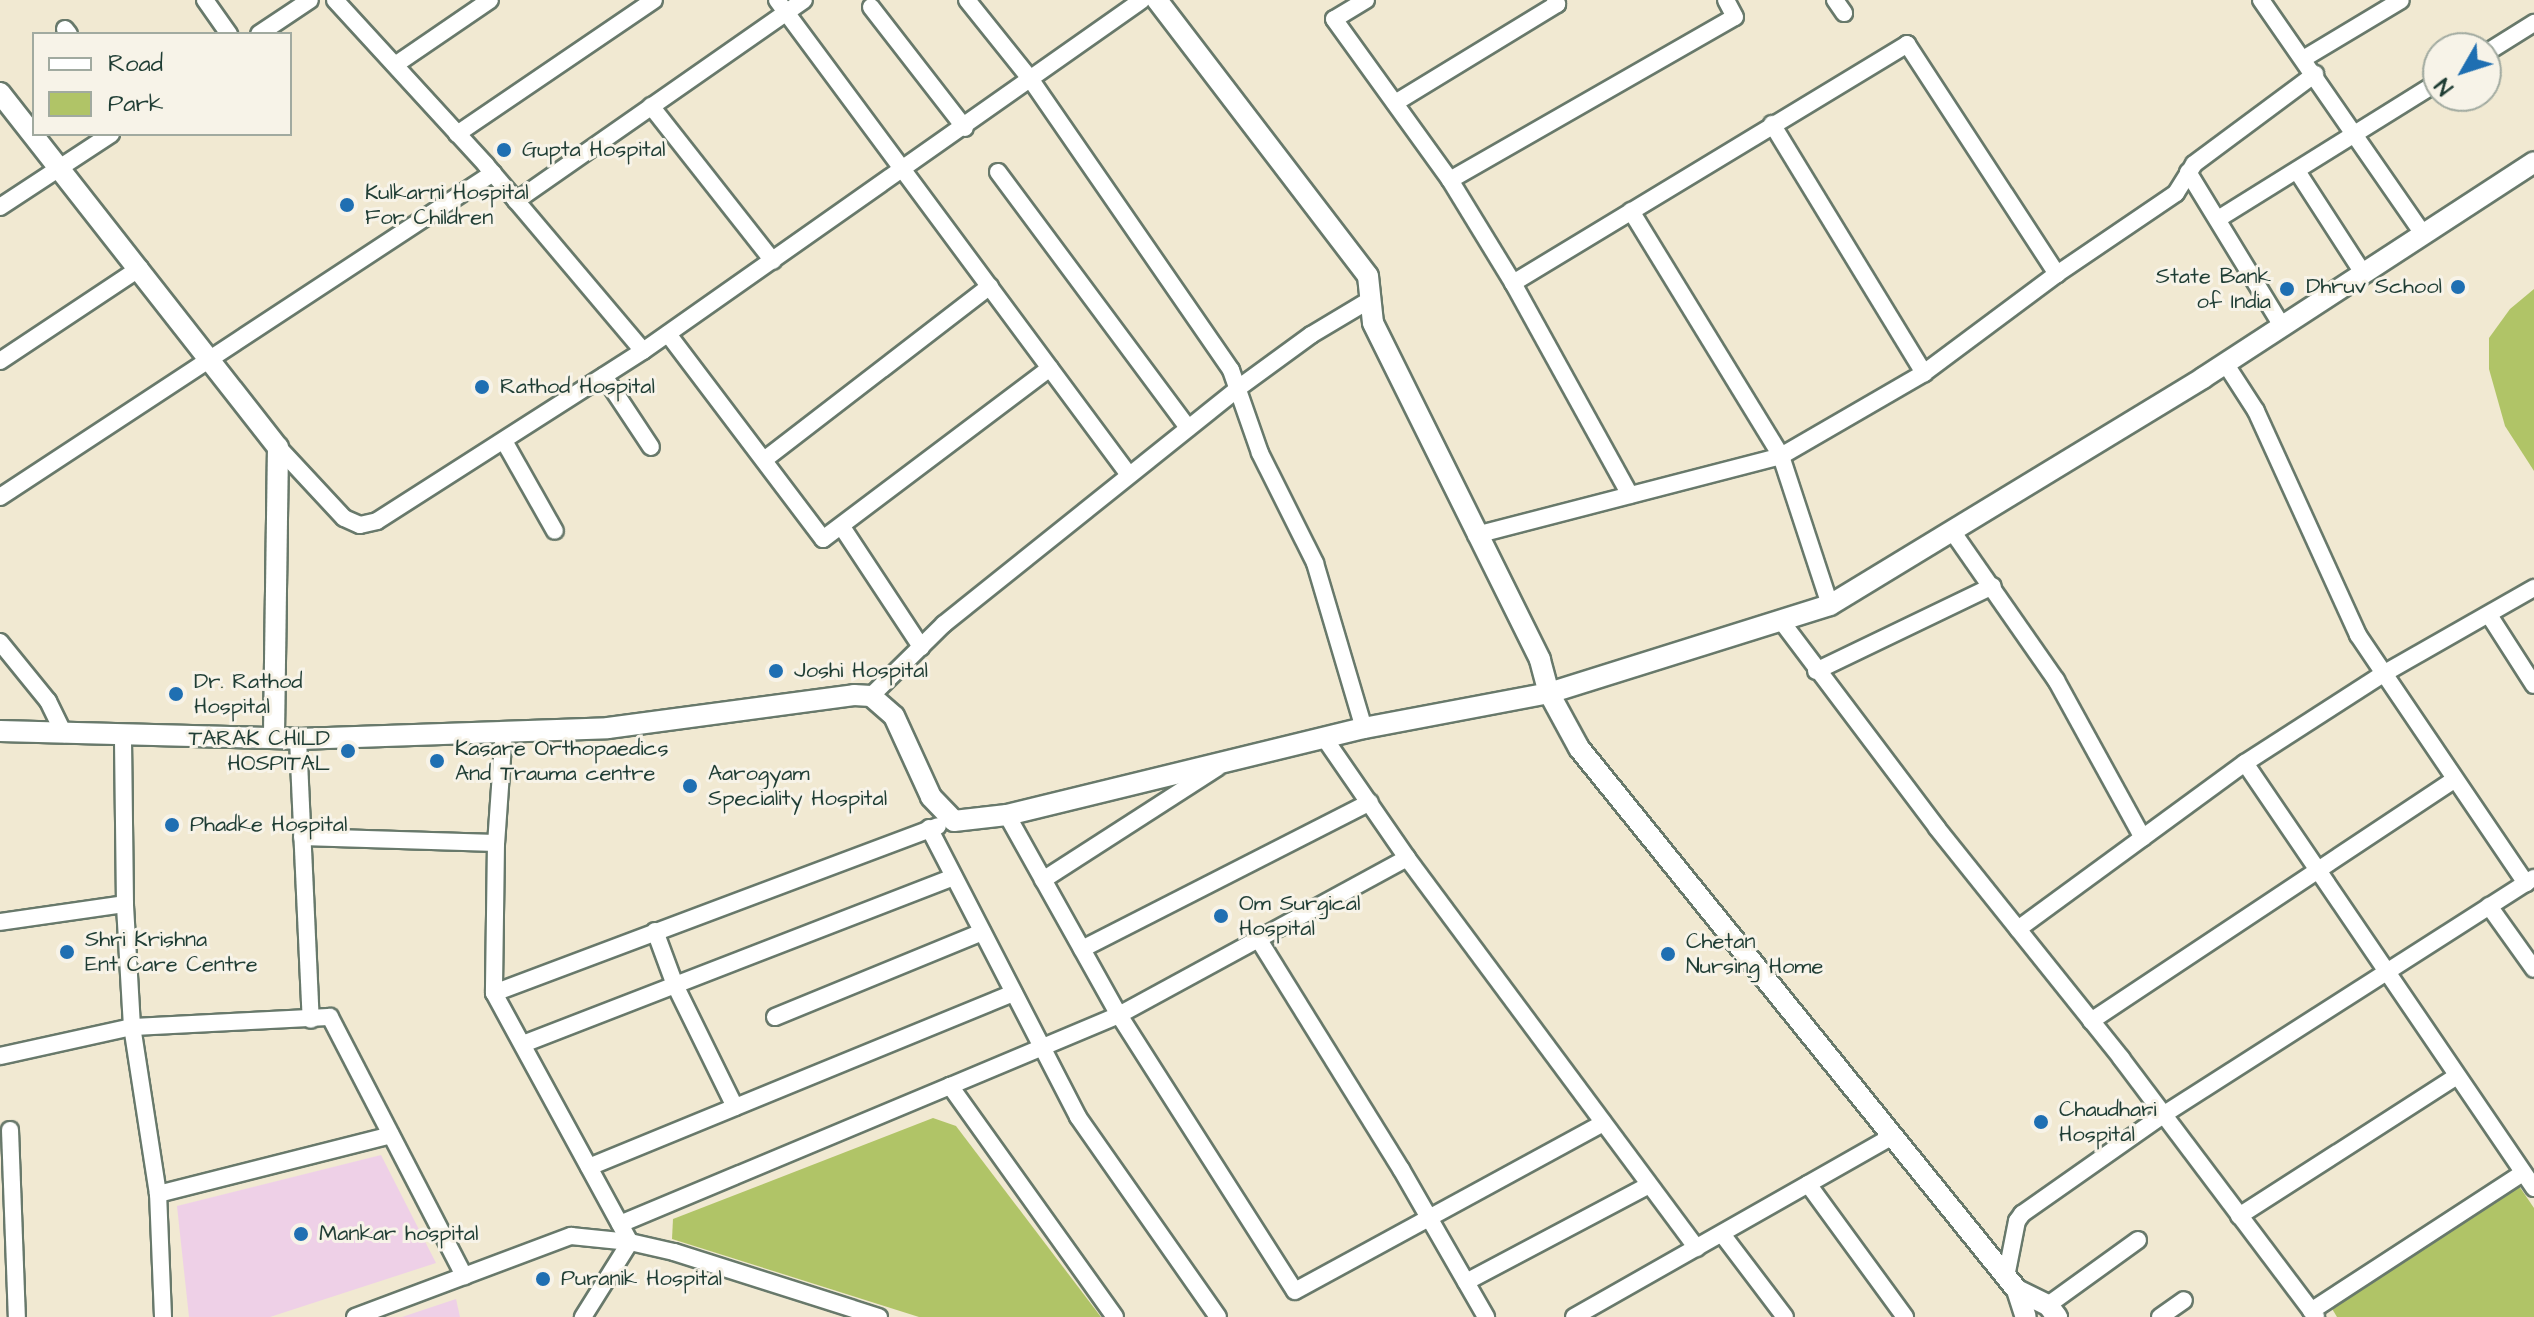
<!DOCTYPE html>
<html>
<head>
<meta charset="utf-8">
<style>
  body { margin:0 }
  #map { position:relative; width:2534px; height:1317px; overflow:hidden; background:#f1e9d2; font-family:"Architects Daughter",sans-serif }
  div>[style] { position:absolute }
  .built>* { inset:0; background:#eed0e7 }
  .green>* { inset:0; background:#b0c467 }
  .roads { filter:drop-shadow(2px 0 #68796b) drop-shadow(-2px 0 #68796b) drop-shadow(0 2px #68796b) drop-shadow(0 -2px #68796b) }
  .minor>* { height:16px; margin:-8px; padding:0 8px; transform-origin:8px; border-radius:8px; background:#fff }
  .tertiary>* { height:20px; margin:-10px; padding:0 10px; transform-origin:10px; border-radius:10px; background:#fff }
  .dots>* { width:22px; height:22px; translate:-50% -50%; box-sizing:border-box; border:4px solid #f7f3e8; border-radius:50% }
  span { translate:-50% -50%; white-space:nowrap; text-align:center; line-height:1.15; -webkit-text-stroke:6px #f7f3e8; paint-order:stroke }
  .poi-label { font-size:22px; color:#1f3d34 }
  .left { translate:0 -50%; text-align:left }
  .right { translate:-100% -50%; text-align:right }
  .legend { position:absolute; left:32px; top:32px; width:260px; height:104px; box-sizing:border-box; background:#f7f3e8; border:2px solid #a1aaa0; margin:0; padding:10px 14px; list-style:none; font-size:24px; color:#1f3d34 }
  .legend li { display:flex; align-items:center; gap:16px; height:40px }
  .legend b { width:40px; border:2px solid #a1aaa0 }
  .north { position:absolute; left:2422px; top:32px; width:80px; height:80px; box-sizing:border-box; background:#f7f3e8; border:2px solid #a1aaa0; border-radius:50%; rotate:231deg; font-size:22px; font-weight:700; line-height:32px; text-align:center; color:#1f3d34 }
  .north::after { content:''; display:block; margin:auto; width:28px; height:36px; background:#1f6fb2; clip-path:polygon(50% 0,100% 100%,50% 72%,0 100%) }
</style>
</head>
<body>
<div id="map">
  <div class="built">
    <i style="clip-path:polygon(381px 1155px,436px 1263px,270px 1317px,189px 1317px,177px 1206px)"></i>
    <i style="clip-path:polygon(456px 1299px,460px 1317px,402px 1317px)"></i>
  </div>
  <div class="green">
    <i style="clip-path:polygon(2534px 289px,2534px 471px,2505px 426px,2489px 369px,2489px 338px,2510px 309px)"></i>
    <i style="clip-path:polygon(933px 1118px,956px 1126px,1101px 1317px,919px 1317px,672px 1239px,673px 1219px)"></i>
    <i style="clip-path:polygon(2517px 1183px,2534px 1208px,2534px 1317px,2337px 1317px,2331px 1307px)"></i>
  </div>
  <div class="roads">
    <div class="minor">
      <i style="left:205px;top:0;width:42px;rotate:54.8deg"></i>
      <i style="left:335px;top:0;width:224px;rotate:47.5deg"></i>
      <i style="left:486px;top:165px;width:243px;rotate:49.8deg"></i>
      <i style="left:777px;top:0;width:591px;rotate:53.46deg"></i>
      <i style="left:967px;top:0;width:102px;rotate:51.3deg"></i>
      <i style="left:1031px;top:80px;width:352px;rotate:55.4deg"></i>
      <i style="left:1231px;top:370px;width:88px;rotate:70.7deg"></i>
      <i style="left:1260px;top:453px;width:123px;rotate:63.4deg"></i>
      <i style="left:1315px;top:563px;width:172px;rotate:73.5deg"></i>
      <i style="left:1366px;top:0;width:37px;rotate:149deg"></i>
      <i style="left:1334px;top:19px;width:198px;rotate:54.2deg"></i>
      <i style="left:1450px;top:180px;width:121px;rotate:58.5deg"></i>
      <i style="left:1513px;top:283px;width:242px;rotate:61.1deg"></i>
      <i style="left:1835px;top:0;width:16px;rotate:55deg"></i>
      <i style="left:2261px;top:0;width:285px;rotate:55.3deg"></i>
      <i style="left:871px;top:7px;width:153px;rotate:52.2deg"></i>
      <i style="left:65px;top:29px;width:6px;rotate:51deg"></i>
      <i style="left:259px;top:34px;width:61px;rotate:-33.7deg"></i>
      <i style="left:2486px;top:53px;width:57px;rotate:-32deg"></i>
      <i style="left:2303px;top:59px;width:114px;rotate:-31deg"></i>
      <i style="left:395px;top:65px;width:115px;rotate:-34.4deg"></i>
      <i style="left:1395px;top:103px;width:190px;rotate:-31.4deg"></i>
      <i style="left:1557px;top:4px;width:4px;rotate:-117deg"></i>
      <i style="left:651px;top:106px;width:197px;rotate:51.8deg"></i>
      <i style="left:1772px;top:124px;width:292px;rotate:58.6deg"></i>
      <i style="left:457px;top:134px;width:238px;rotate:-34.2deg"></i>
      <i style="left:2297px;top:171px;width:121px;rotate:57.1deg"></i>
      <i style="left:998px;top:172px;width:319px;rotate:53.4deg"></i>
      <i style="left:2188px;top:172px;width:180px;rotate:58.6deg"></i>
      <i style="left:1450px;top:180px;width:328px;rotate:-29.8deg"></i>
      <i style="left:1735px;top:17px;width:19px;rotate:-118deg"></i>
      <i style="left:516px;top:201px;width:351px;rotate:-34.9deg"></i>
      <i style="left:0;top:207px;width:133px;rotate:-33.3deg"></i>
      <i style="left:1631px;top:211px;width:287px;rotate:58.5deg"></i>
      <i style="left:1781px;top:456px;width:157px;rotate:71.8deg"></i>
      <i style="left:2218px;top:219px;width:259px;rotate:-31.9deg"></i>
      <i style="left:1513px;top:283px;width:461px;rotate:-31.2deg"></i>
      <i style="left:1907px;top:44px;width:275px;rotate:56.9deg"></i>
      <i style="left:668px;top:334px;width:257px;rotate:52.9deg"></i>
      <i style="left:823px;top:539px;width:284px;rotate:-37deg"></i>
      <i style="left:0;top:361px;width:168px;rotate:-33.6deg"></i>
      <i style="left:2225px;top:363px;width:57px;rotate:57.1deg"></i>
      <i style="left:2256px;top:411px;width:246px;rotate:65.5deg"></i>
      <i style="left:2358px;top:635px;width:300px;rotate:55.9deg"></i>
      <i style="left:604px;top:376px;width:85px;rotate:56.5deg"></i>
      <i style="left:504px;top:441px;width:103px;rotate:60.5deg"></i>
      <i style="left:278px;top:447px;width:97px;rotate:47.1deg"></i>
      <i style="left:344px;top:518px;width:17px;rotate:24deg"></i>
      <i style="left:360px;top:525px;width:17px;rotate:-13deg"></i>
      <i style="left:377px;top:521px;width:316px;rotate:-32.6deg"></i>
      <i style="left:643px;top:351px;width:610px;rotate:-35.12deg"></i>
      <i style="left:764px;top:460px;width:285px;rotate:-37.6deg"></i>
      <i style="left:0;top:497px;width:590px;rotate:-33.31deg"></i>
      <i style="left:842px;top:527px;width:144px;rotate:56.6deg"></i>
      <i style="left:1952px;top:531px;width:182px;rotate:55.1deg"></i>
      <i style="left:2056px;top:680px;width:180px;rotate:61.2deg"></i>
      <i style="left:1476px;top:535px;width:315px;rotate:-14.5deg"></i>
      <i style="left:1781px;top:456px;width:165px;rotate:-30.1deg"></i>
      <i style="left:1924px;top:373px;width:166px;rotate:-36.7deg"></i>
      <i style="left:2057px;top:274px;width:144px;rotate:-34.2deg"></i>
      <i style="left:2176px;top:193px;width:34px;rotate:-58deg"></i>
      <i style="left:2194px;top:164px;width:151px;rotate:-36.6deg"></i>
      <i style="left:2489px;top:615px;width:83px;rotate:57.3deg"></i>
      <i style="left:1782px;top:622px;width:258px;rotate:53deg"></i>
      <i style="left:1937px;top:828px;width:295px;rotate:51.3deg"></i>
      <i style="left:2121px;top:1058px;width:324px;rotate:53deg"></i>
      <i style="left:0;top:642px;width:76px;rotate:50.9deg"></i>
      <i style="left:48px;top:701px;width:37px;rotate:64deg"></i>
      <i style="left:1816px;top:671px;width:196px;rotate:-25.7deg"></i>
      <i style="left:871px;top:696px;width:103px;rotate:-44.6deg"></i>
      <i style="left:944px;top:624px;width:376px;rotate:-38.7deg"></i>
      <i style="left:1237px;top:389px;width:92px;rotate:-36.1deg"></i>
      <i style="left:1311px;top:335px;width:66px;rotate:-30.8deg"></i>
      <i style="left:504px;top:730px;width:113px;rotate:94deg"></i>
      <i style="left:496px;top:843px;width:150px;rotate:90.8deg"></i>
      <i style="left:494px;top:993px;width:284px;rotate:61.4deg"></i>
      <i style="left:630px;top:1242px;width:89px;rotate:122.1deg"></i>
      <i style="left:298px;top:739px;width:281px;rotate:87.4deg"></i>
      <i style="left:1325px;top:739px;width:145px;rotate:55.4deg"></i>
      <i style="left:1407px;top:858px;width:486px;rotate:53.4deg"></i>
      <i style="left:2245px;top:763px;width:164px;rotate:-32.8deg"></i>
      <i style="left:2383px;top:674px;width:174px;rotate:-29.7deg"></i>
      <i style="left:1007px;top:815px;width:229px;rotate:60.8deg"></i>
      <i style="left:1119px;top:1015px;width:327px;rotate:57.5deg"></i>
      <i style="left:1295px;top:1291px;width:351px;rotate:-28.6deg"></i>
      <i style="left:929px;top:828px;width:325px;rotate:62.7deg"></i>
      <i style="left:1078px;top:1117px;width:244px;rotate:55deg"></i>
      <i style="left:302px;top:837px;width:194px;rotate:1.8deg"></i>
      <i style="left:1043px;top:880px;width:207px;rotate:-32.8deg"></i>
      <i style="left:2489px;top:906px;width:77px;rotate:54.5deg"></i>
      <i style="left:0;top:922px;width:126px;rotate:-8.2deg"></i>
      <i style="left:2018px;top:929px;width:281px;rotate:-36.2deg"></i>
      <i style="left:2245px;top:763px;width:514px;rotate:55.78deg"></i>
      <i style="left:655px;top:931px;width:58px;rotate:69.7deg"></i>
      <i style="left:675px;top:985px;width:136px;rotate:63.8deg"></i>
      <i style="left:1259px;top:940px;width:269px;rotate:58.2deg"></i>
      <i style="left:1401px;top:1169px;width:171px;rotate:60.1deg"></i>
      <i style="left:1082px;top:949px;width:323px;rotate:-27deg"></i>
      <i style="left:494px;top:993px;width:474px;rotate:-20.6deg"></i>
      <i style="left:775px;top:1017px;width:224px;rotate:-22.3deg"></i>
      <i style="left:2091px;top:1021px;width:436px;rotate:-33.6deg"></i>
      <i style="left:523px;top:1044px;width:462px;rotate:-21.2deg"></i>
      <i style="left:0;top:1056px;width:135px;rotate:-12.4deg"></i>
      <i style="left:132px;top:1027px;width:123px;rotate:-93.3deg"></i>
      <i style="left:125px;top:904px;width:168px;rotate:-90.7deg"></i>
      <i style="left:10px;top:1130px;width:187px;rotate:87.9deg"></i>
      <i style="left:589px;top:1167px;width:459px;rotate:-22.3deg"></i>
      <i style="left:1808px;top:1184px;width:165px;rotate:53.9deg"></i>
      <i style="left:158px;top:1194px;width:240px;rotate:-14.2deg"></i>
      <i style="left:2239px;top:1216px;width:259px;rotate:-32.7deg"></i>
      <i style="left:620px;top:1224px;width:358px;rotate:-22.7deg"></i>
      <i style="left:1722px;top:1234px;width:104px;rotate:52.8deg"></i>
      <i style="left:2006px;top:1277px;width:57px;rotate:-78.9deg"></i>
      <i style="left:2017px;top:1221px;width:9px;rotate:-54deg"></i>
      <i style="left:2022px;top:1214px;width:172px;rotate:-35.1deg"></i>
      <i style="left:2163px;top:1115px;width:440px;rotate:-32.6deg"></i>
      <i style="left:1466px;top:1282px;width:207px;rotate:-27.9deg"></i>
      <i style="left:2048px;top:1305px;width:111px;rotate:-35.8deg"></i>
      <i style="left:2311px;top:1311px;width:253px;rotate:-33.1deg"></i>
      <i style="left:163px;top:1317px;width:123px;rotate:-92.3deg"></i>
      <i style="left:158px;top:1194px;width:169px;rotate:-98.8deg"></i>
      <i style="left:132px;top:1027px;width:198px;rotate:-2.9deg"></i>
      <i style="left:330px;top:1017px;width:292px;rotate:62.6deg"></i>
      <i style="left:355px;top:1317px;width:231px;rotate:-20.6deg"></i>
      <i style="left:571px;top:1236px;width:59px;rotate:5.8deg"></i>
      <i style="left:630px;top:1242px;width:45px;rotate:12.8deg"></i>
      <i style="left:674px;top:1252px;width:215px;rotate:17.6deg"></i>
      <i style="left:1115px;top:1317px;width:284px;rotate:-125.5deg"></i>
      <i style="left:950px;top:1086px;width:183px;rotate:-22.8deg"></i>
      <i style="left:1119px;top:1015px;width:328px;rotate:-28.6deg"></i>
      <i style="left:1574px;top:1317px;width:366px;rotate:-29.6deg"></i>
      <i style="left:2160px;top:1317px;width:29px;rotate:-35deg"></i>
    </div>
    <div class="tertiary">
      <i style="left:1157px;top:0;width:347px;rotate:52.6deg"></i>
      <i style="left:1368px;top:276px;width:47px;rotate:83.9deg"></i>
      <i style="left:1373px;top:323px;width:376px;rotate:63.6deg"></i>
      <i style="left:1540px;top:660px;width:34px;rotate:75deg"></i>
      <i style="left:1549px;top:693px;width:63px;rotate:61.4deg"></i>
      <i style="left:1579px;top:748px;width:697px;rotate:51.06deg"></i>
      <i style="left:2017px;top:1290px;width:28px;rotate:72deg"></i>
      <i style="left:0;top:93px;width:450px;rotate:51.9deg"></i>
      <i style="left:278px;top:447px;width:291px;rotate:90.8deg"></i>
      <i style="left:0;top:731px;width:298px;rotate:1.5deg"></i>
      <i style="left:298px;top:739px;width:310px;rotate:-2deg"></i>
      <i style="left:608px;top:728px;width:248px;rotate:-7.6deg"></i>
      <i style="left:854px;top:695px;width:17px;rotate:3deg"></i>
      <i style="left:871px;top:696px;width:30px;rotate:41deg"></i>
      <i style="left:894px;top:716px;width:89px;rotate:65.4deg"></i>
      <i style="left:931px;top:797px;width:33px;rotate:46deg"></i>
      <i style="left:954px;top:821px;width:53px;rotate:-6.5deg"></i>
      <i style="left:1007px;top:815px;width:367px;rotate:-13.7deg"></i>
      <i style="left:1364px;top:728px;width:188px;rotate:-10.7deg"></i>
      <i style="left:1549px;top:693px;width:294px;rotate:-17.4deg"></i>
      <i style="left:1830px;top:605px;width:437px;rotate:-31.3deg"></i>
      <i style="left:2203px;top:378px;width:395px;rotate:-33.1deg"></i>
      <i style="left:2017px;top:1290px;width:34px;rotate:26deg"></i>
      <i style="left:2048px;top:1305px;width:15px;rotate:53deg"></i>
    </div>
  </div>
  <div class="dots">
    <i style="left:504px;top:150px;background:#1f6fb2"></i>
    <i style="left:347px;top:205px;background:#1f6fb2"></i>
    <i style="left:2458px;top:287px;background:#1f6fb2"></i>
    <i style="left:2287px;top:289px;background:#1f6fb2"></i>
    <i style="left:482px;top:387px;background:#1f6fb2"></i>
    <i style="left:776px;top:671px;background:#1f6fb2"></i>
    <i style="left:176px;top:694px;background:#1f6fb2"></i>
    <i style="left:348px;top:751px;background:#1f6fb2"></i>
    <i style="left:437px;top:761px;background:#1f6fb2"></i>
    <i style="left:690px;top:786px;background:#1f6fb2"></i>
    <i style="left:172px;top:825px;background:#1f6fb2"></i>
    <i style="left:1221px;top:916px;background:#1f6fb2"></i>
    <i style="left:67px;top:952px;background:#1f6fb2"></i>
    <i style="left:1668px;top:954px;background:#1f6fb2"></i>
    <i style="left:2041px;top:1122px;background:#1f6fb2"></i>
    <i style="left:301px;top:1234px;background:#1f6fb2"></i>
    <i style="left:543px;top:1279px;background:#1f6fb2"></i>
  </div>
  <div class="poi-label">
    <span class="left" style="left:522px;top:150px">Gupta Hospital</span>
    <span class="left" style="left:365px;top:205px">Kulkarni Hospital<br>For Children</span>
    <span class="right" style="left:2271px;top:289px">State Bank<br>of India</span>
    <span class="right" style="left:2442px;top:287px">Dhruv School</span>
    <span class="left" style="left:500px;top:387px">Rathod Hospital</span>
    <span class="left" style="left:794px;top:671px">Joshi Hospital</span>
    <span class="left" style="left:194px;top:694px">Dr. Rathod<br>Hospital</span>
    <span class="right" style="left:330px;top:751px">TARAK CHILD<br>HOSPITAL</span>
    <span class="left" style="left:455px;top:761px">Kasare Orthopaedics<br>And Trauma centre</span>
    <span class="left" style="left:708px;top:786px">Aarogyam<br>Speciality Hospital</span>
    <span class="left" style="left:190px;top:825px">Phadke Hospital</span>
    <span class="left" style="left:1239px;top:916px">Om Surgical<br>Hospital</span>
    <span class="left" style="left:85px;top:952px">Shri Krishna<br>Ent Care Centre</span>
    <span class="left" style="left:1686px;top:954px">Chetan<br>Nursing Home</span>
    <span class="left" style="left:2059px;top:1122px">Chaudhari<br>Hospital</span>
    <span class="left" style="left:319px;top:1234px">Mankar hospital</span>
    <span class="left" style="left:561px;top:1279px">Puranik Hospital</span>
  </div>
  <ul class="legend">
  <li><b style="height:10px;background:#fff"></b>Road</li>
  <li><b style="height:22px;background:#b0c467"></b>Park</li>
  </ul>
  <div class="north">N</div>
</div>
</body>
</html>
